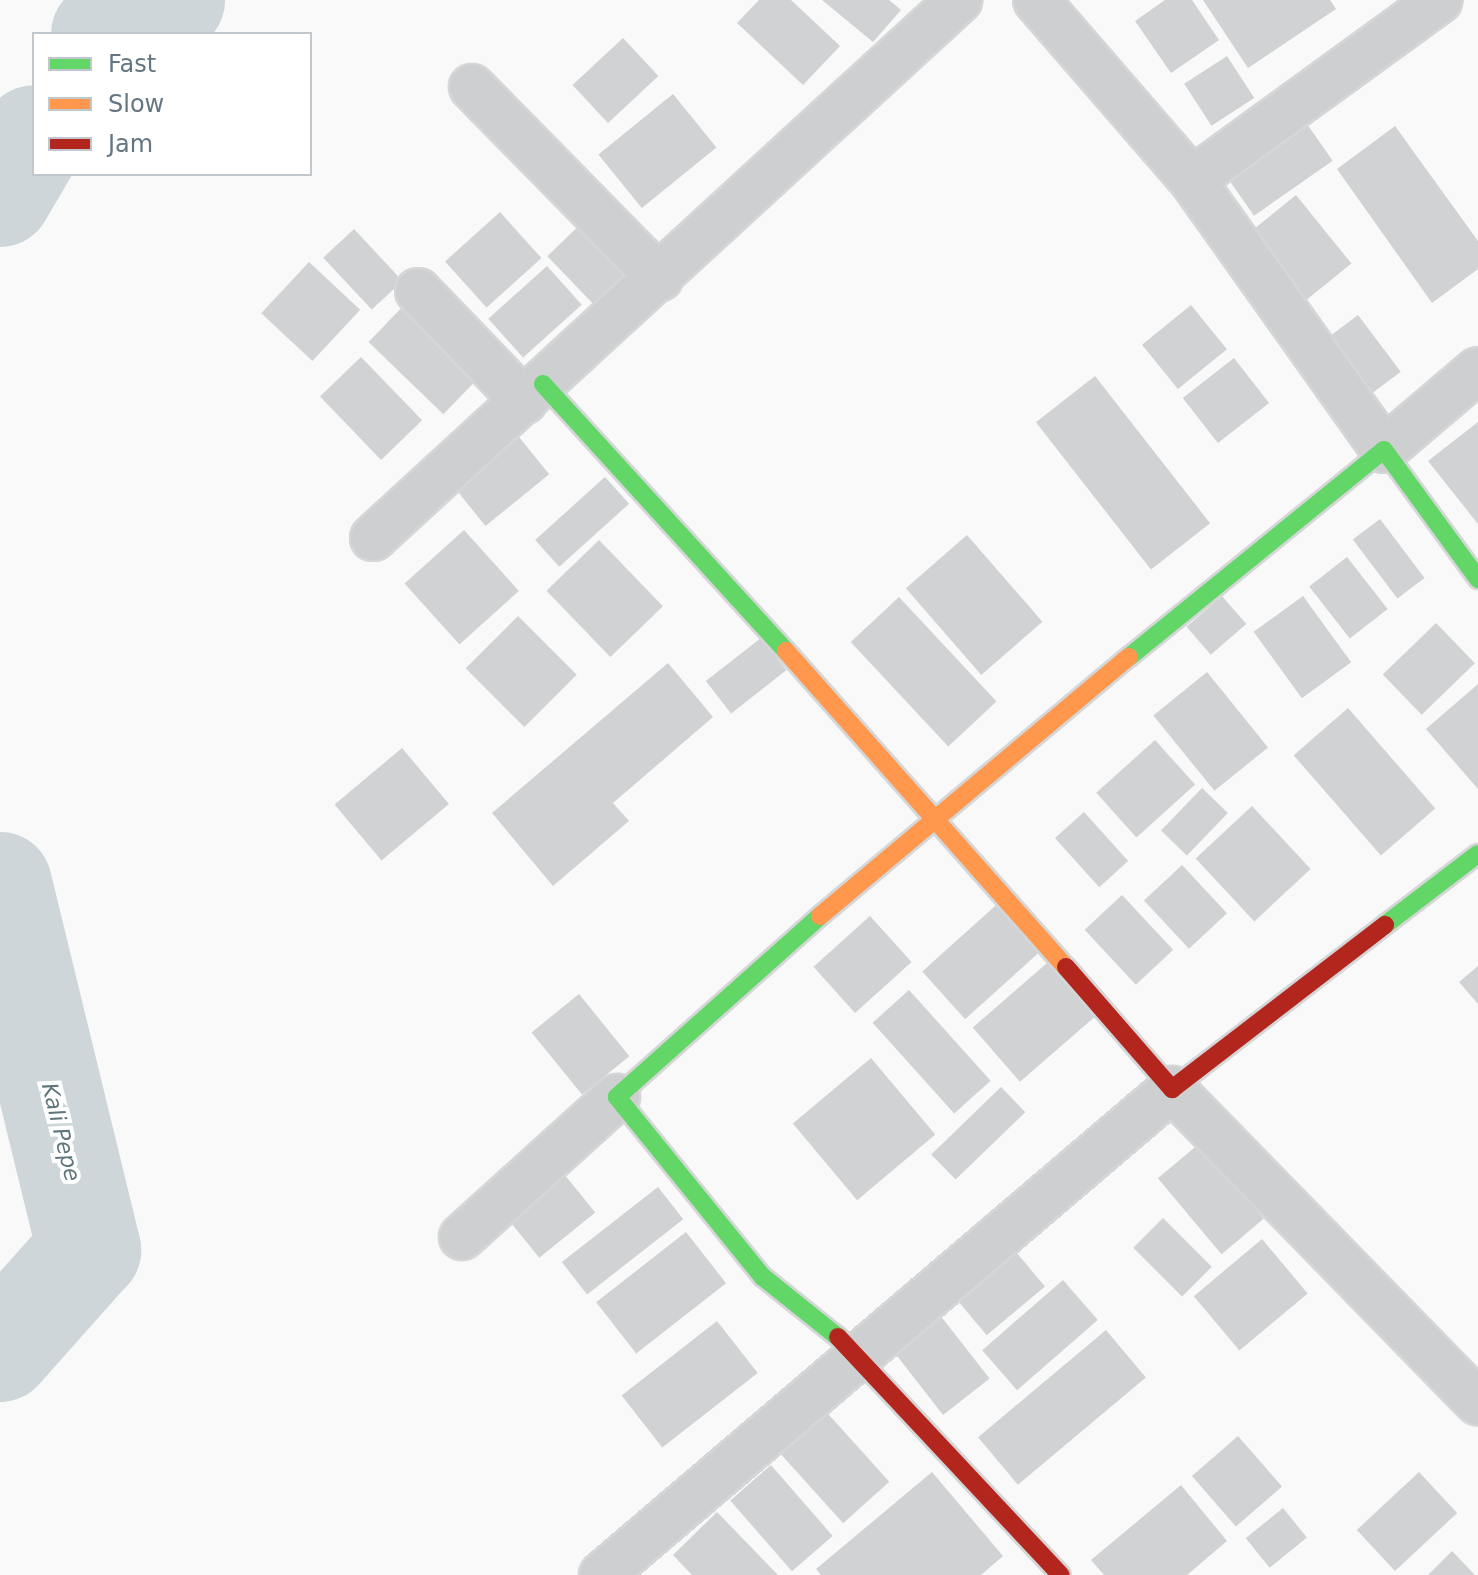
<!DOCTYPE html>
<html>
<head>
<meta charset="utf-8">
<style>
  body { margin:0 }
  #map { position:relative; width:1478px; height:1575px; overflow:hidden; background:#f9f9f9; font-family:"DejaVu Sans",sans-serif }
  div>[style] { position:absolute }
  .river>* { height:104px; margin:-52px; padding:0 52px; transform-origin:52px; border-radius:52px; background:#ced6d9 }
  .building>* { inset:0; background:#d0d2d3; transform-origin:0 0 }
  .roads { filter:drop-shadow(2px 0 #d5d6d7) drop-shadow(-2px 0 #d5d6d7) drop-shadow(0 2px #d5d6d7) drop-shadow(0 -2px #d5d6d7) }
  .street>* { height:44px; margin:-22px; padding:0 22px; transform-origin:22px; border-radius:22px; background:#cecfd0 }
  .fast>* { height:18px; margin:-9px; padding:0 9px; transform-origin:9px; border-radius:9px; background:#63d668 }
  .slow>* { height:18px; margin:-9px; padding:0 9px; transform-origin:9px; border-radius:9px; background:#ff974d }
  .jam>* { height:18px; margin:-9px; padding:0 9px; transform-origin:9px; border-radius:9px; background:#b3261e }
  span { translate:-50% -50%; white-space:nowrap; text-align:center; line-height:1.15; -webkit-text-stroke:8px #fff; paint-order:stroke }
  .water-label { font-size:22px; color:#60757c; font-style:italic }
  .legend { position:absolute; left:32px; top:32px; width:280px; height:144px; box-sizing:border-box; background:#fff; border:2px solid #c1c8cd; margin:0; padding:10px 14px; list-style:none; font-size:24px; color:#657683 }
  .legend li { display:flex; align-items:center; gap:16px; height:40px }
  .legend b { width:40px; border:2px solid #c1c8cd }
</style>
</head>
<body>
<div id="map">
  <div class="river">
    <i style="left:103px;top:34px;width:78px;rotate:-25.9deg"></i>
    <i style="left:0;top:195px;width:67px;rotate:-59.6deg"></i>
    <i style="left:0;top:884px;width:377px;rotate:76.3deg"></i>
    <i style="left:89px;top:1250px;width:134px;rotate:131.7deg"></i>
  </div>
  <div class="building">
    <i style="clip-path:polygon(759px 0,791px 0,840px 46px,803px 85px,737px 23px)"></i>
    <i style="clip-path:polygon(822px 0,889px 0,901px 10px,873px 42px)"></i>
    <i style="clip-path:polygon(1165px 0,1192px 0,1219px 40px,1171px 73px,1135px 21px)"></i>
    <i style="clip-path:polygon(1203px 0,1330px 0,1336px 9px,1248px 68px)"></i>
    <i style="left:623px;top:38px;width:52px;height:69px;rotate:47deg"></i>
    <i style="left:1227px;top:56px;width:50px;height:51px;rotate:57deg"></i>
    <i style="left:673px;top:94px;width:69px;height:96px;rotate:51deg"></i>
    <i style="left:1300px;top:114px;width:57px;height:96px;rotate:55deg"></i>
    <i style="clip-path:polygon(1395px 126px,1478px 241px,1478px 269px,1432px 303px,1337px 169px)"></i>
    <i style="left:1296px;top:195px;width:88px;height:62px;rotate:51deg"></i>
    <i style="left:500px;top:212px;width:62px;height:74px;rotate:48deg"></i>
    <i style="left:589px;top:216px;width:68px;height:58px;rotate:46deg"></i>
    <i style="left:354px;top:229px;width:71px;height:42px;rotate:47deg"></i>
    <i style="left:309px;top:262px;width:70px;height:70px;rotate:43deg"></i>
    <i style="left:547px;top:266px;width:52px;height:79px;rotate:48deg"></i>
    <i style="left:413px;top:296px;width:104px;height:64px;rotate:44deg"></i>
    <i style="left:1191px;top:305px;width:57px;height:63px;rotate:51deg"></i>
    <i style="left:1358px;top:315px;width:71px;height:48px;rotate:53deg"></i>
    <i style="left:361px;top:357px;width:88px;height:57px;rotate:46deg"></i>
    <i style="left:1234px;top:358px;width:57px;height:65px;rotate:52deg"></i>
    <i style="left:1095px;top:376px;width:187px;height:75px;rotate:52deg"></i>
    <i style="clip-path:polygon(1478px 422px,1478px 524px,1428px 461px)"></i>
    <i style="left:519px;top:437px;width:48px;height:82px;rotate:51deg"></i>
    <i style="left:605px;top:477px;width:36px;height:94px;rotate:48deg"></i>
    <i style="left:1380px;top:519px;width:74px;height:34px;rotate:53deg"></i>
    <i style="left:464px;top:530px;width:82px;height:80px;rotate:48deg"></i>
    <i style="left:967px;top:535px;width:115px;height:81px;rotate:49deg"></i>
    <i style="left:599px;top:540px;width:92px;height:73px;rotate:46deg"></i>
    <i style="left:1347px;top:557px;width:66px;height:48px;rotate:52deg"></i>
    <i style="left:1222px;top:596px;width:37px;height:47px;rotate:49deg"></i>
    <i style="left:1303px;top:596px;width:82px;height:61px;rotate:54deg"></i>
    <i style="left:899px;top:597px;width:143px;height:66px;rotate:47deg"></i>
    <i style="left:518px;top:616px;width:83px;height:74px;rotate:45deg"></i>
    <i style="left:1436px;top:623px;width:56px;height:74px;rotate:46deg"></i>
    <i style="left:761px;top:638px;width:41px;height:70px;rotate:52deg"></i>
    <i style="clip-path:polygon(668px 663px,713px 717px,613px 803px,629px 821px,553px 886px,492px 813px)"></i>
    <i style="left:1207px;top:672px;width:97px;height:69px;rotate:51deg"></i>
    <i style="clip-path:polygon(1478px 684px,1478px 789px,1426px 729px)"></i>
    <i style="left:1348px;top:708px;width:133px;height:72px;rotate:49deg"></i>
    <i style="left:1155px;top:740px;width:60px;height:79px;rotate:48deg"></i>
    <i style="left:402px;top:748px;width:73px;height:88px;rotate:50deg"></i>
    <i style="left:1202px;top:788px;width:36px;height:59px;rotate:44deg"></i>
    <i style="left:1252px;top:806px;width:86px;height:77px;rotate:47deg"></i>
    <i style="left:1084px;top:812px;width:66px;height:39px;rotate:48deg"></i>
    <i style="left:1182px;top:865px;width:66px;height:52px;rotate:47deg"></i>
    <i style="left:1122px;top:895px;width:75px;height:51px;rotate:47deg"></i>
    <i style="left:1004px;top:898px;width:64px;height:110px;rotate:48deg"></i>
    <i style="left:870px;top:916px;width:62px;height:76px;rotate:48deg"></i>
    <i style="left:1055px;top:956px;width:72px;height:109px;rotate:49deg"></i>
    <i style="clip-path:polygon(1478px 966px,1478px 1004px,1459px 982px)"></i>
    <i style="left:909px;top:990px;width:122px;height:49px;rotate:48deg"></i>
    <i style="left:579px;top:994px;width:80px;height:61px;rotate:51deg"></i>
    <i style="left:871px;top:1058px;width:100px;height:102px;rotate:50deg"></i>
    <i style="left:1001px;top:1087px;width:35px;height:97px;rotate:46deg"></i>
    <i style="left:1200px;top:1143px;width:99px;height:55px;rotate:50deg"></i>
    <i style="left:560px;top:1169px;width:56px;height:72px;rotate:51deg"></i>
    <i style="left:658px;top:1187px;width:41px;height:122px;rotate:52deg"></i>
    <i style="left:1163px;top:1218px;width:69px;height:42px;rotate:45deg"></i>
    <i style="left:686px;top:1232px;width:65px;height:114px;rotate:52deg"></i>
    <i style="left:1262px;top:1239px;width:71px;height:89px;rotate:50deg"></i>
    <i style="left:1016px;top:1252px;width:45px;height:76px;rotate:50deg"></i>
    <i style="left:1063px;top:1280px;width:53px;height:107px;rotate:49deg"></i>
    <i style="left:936px;top:1310px;width:87px;height:59px;rotate:52deg"></i>
    <i style="left:717px;top:1321px;width:66px;height:121px;rotate:52deg"></i>
    <i style="left:1106px;top:1330px;width:62px;height:167px;rotate:50deg"></i>
    <i style="left:821px;top:1406px;width:102px;height:62px;rotate:48deg"></i>
    <i style="left:1238px;top:1436px;width:67px;height:61px;rotate:49deg"></i>
    <i style="left:771px;top:1465px;width:94px;height:54px;rotate:49deg"></i>
    <i style="clip-path:polygon(932px 1472px,1003px 1556px,981px 1575px,821px 1575px,816px 1569px)"></i>
    <i style="left:1419px;top:1472px;width:56px;height:85px;rotate:47deg"></i>
    <i style="clip-path:polygon(1181px 1485px,1227px 1541px,1187px 1575px,1104px 1575px,1091px 1560px)"></i>
    <i style="left:1283px;top:1508px;width:38px;height:48px;rotate:51deg"></i>
    <i style="clip-path:polygon(717px 1512px,778px 1575px,692px 1575px,673px 1555px)"></i>
    <i style="clip-path:polygon(1452px 1551px,1475px 1575px,1428px 1575px)"></i>
  </div>
  <div class="roads">
    <div class="street">
      <i style="left:1036px;top:0;width:238px;rotate:49.1deg"></i>
      <i style="left:1192px;top:180px;width:306px;rotate:-36deg"></i>
      <i style="left:472px;top:87px;width:268px;rotate:45.5deg"></i>
      <i style="left:1192px;top:180px;width:331px;rotate:54.6deg"></i>
      <i style="left:1384px;top:450px;width:123px;rotate:-40.4deg"></i>
      <i style="left:418px;top:291px;width:153px;rotate:46.1deg"></i>
      <i style="left:373px;top:538px;width:796px;rotate:-42.55deg"></i>
      <i style="left:462px;top:1237px;width:209px;rotate:-42.1deg"></i>
      <i style="left:602px;top:1575px;width:749px;rotate:-40.45deg"></i>
      <i style="left:1172px;top:1089px;width:438px;rotate:45.7deg"></i>
    </div>
    <div class="fast">
      <i style="left:543px;top:384px;width:361px;rotate:47.7deg"></i>
      <i style="left:1129px;top:657px;width:328px;rotate:-39.1deg"></i>
      <i style="left:1384px;top:450px;width:160px;rotate:53.9deg"></i>
      <i style="left:820px;top:916px;width:272px;rotate:138.3deg"></i>
      <i style="left:617px;top:1097px;width:232px;rotate:51deg"></i>
      <i style="left:763px;top:1277px;width:96px;rotate:38.7deg"></i>
      <i style="left:1385px;top:925px;width:117px;rotate:-37.4deg"></i>
    </div>
    <div class="slow">
      <i style="left:786px;top:651px;width:422px;rotate:48.5deg"></i>
      <i style="left:820px;top:916px;width:403px;rotate:-40deg"></i>
    </div>
    <div class="jam">
      <i style="left:1066px;top:967px;width:162px;rotate:49deg"></i>
      <i style="left:1172px;top:1089px;width:269px;rotate:-37.6deg"></i>
      <i style="left:838px;top:1337px;width:326px;rotate:46.9deg"></i>
    </div>
  </div>
  <div class="water-label">
    <span style="left:61px;top:1132px;rotate:76deg">Kali Pepe</span>
  </div>
  <ul class="legend">
  <li><b style="height:10px;background:#63d668"></b>Fast</li>
  <li><b style="height:10px;background:#ff974d"></b>Slow</li>
  <li><b style="height:10px;background:#b3261e"></b>Jam</li>
  </ul>
</div>
</body>
</html>
